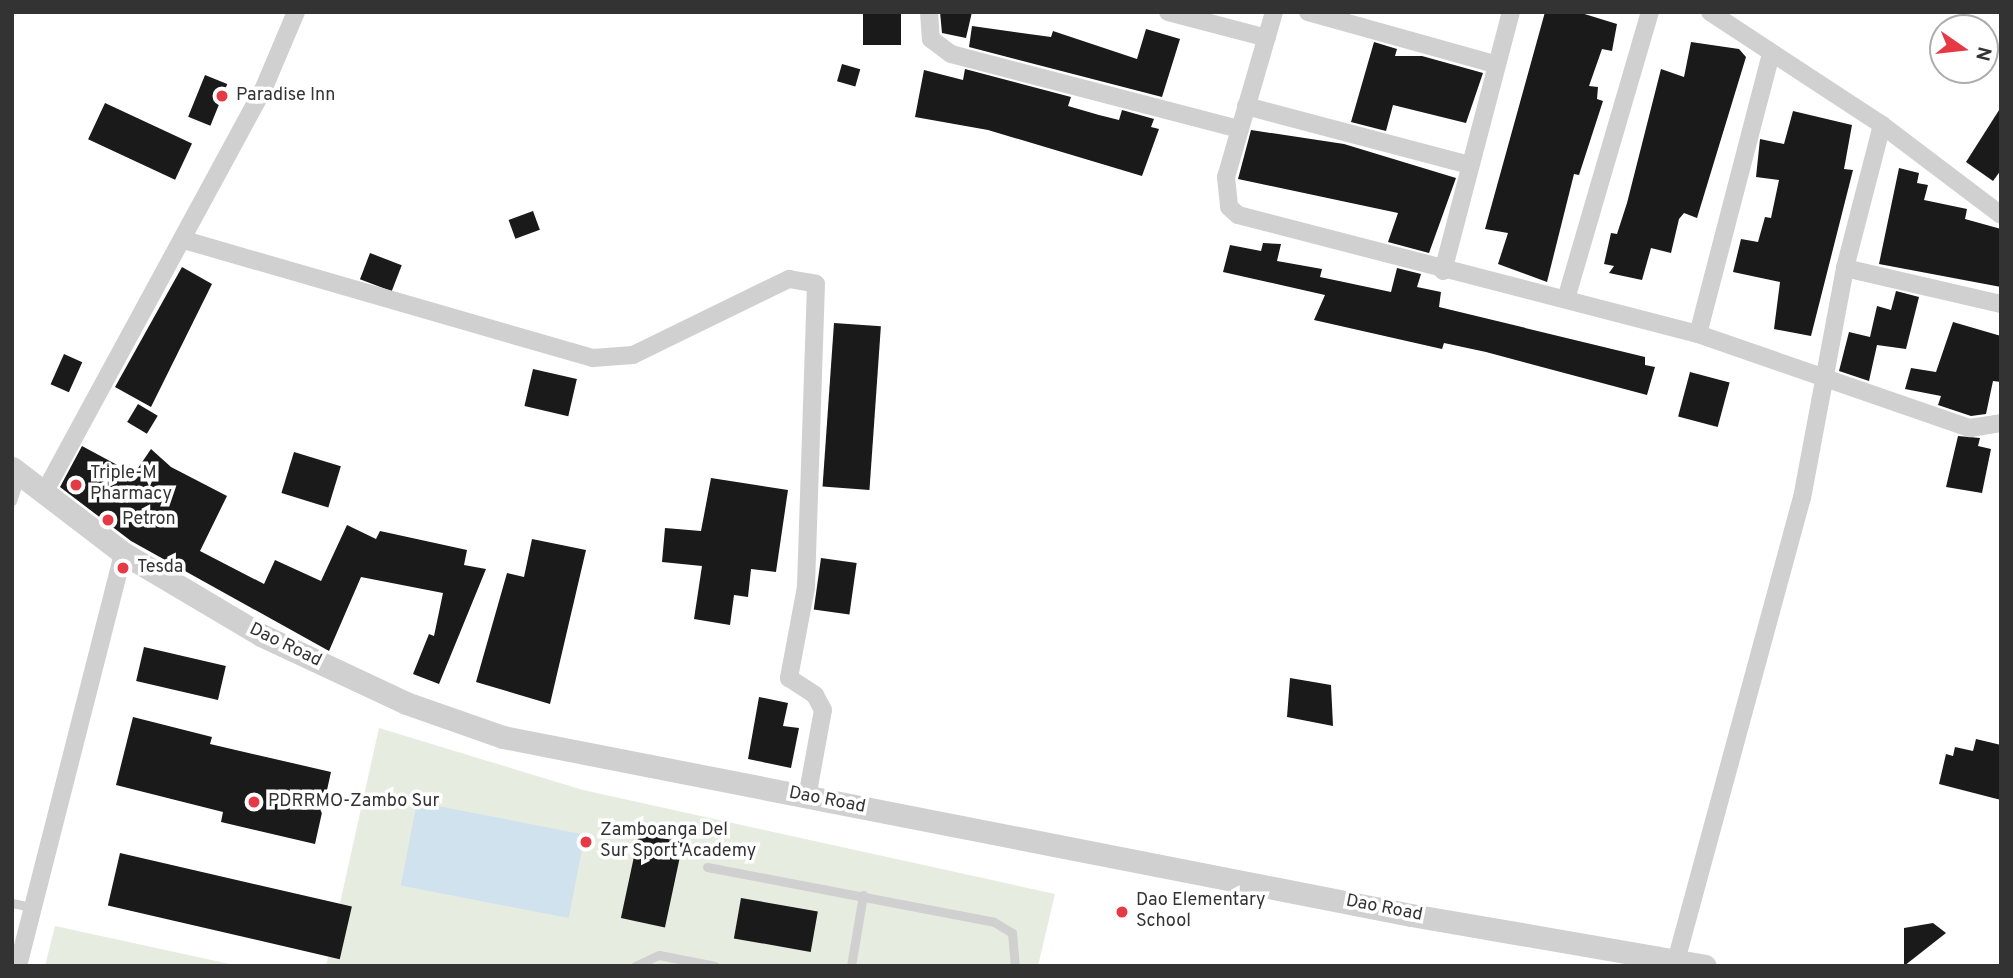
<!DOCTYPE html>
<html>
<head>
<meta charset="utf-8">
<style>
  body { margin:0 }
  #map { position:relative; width:2013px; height:978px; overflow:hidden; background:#fff; font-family:Overpass,sans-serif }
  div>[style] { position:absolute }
  .green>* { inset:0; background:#e6ecdf }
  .water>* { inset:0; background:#cfe2ee; transform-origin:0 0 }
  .building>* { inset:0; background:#1a1a1a; transform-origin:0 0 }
  .service>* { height:9px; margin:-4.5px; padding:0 4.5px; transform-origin:4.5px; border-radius:4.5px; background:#d0d0d0 }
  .minor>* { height:18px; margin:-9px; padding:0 9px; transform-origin:9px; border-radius:9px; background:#d0d0d0 }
  .tertiary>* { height:23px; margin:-11.5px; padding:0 11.5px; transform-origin:11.5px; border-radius:11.5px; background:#d0d0d0 }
  .dots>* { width:19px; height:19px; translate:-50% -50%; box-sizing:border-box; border:4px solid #fff; border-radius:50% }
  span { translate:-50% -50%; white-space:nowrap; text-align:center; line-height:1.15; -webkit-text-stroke:7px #fff; paint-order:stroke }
  .poi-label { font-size:18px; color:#333 }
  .left { translate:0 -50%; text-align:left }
  .street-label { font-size:18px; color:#333 }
  .frame { position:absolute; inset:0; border:14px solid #333; pointer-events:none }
  .north { position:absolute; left:1929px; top:14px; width:70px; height:70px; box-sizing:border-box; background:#fff; border:2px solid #adadad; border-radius:50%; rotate:104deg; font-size:19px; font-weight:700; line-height:28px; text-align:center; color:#333 }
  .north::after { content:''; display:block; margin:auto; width:24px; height:32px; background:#e63946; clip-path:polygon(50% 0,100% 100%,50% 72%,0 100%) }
</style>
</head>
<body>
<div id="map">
  <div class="green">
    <i style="clip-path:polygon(379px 728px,583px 790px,1055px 894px,1038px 966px,326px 966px)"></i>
    <i style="clip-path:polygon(55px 926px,239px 966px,45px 966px)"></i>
  </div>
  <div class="water">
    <i style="left:417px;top:802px;width:171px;height:85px;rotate:11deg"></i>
  </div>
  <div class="building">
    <i style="left:863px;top:12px;width:38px;height:33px"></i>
    <i style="clip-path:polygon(940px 12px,972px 12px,966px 38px,942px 33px)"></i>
    <i style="clip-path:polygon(1545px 12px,1578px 12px,1617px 24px,1612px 51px,1602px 49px,1589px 86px,1598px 87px,1597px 99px,1603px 101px,1579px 175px,1574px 174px,1547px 282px,1498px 264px,1508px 233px,1485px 229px)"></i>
    <i style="clip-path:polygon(972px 26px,1051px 37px,1053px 31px,1137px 59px,1146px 29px,1180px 39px,1162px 97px,969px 47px)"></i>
    <i style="clip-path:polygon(1374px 42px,1397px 49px,1395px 56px,1422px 56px,1483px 73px,1466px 123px,1393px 105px,1386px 131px,1351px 122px)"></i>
    <i style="clip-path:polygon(1691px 42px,1739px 49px,1746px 57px,1697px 218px,1684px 213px,1679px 219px,1671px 253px,1651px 248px,1642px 280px,1609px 273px,1614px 266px,1604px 264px,1611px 233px,1617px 234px,1627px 203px,1661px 69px,1684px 77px)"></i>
    <i style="left:842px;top:64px;width:19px;height:18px;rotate:16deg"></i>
    <i style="clip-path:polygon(965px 69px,1071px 97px,1068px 106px,1099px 115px,1119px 120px,1122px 110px,1154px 119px,1151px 127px,1159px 129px,1142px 176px,988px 130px,915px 117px,924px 70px,963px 80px)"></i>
    <i style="left:205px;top:75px;width:24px;height:45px;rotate:22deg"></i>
    <i style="left:105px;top:103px;width:96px;height:40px;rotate:25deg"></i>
    <i style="clip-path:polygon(2001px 107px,2001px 170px,1993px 181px,1966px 162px)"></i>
    <i style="clip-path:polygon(1793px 111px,1852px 125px,1844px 169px,1853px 170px,1811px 336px,1774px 329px,1780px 282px,1733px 272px,1741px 239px,1758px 242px,1765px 217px,1771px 218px,1779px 180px,1756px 177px,1760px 139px,1784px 144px)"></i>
    <i style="clip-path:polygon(1251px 130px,1344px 144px,1456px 178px,1429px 253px,1388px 242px,1398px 213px,1238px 179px)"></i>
    <i style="clip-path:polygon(1899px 168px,1919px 173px,1917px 183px,1928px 185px,1924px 200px,1967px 209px,1965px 219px,2001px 229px,2001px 287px,1879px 264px)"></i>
    <i style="left:533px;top:211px;width:20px;height:26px;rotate:70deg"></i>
    <i style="clip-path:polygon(1263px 243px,1281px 244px,1277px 261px,1322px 269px,1320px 277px,1391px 292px,1397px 268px,1421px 274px,1417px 287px,1441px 292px,1439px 307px,1645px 357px,1645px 365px,1655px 367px,1647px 395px,1486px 352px,1444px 343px,1442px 349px,1314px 320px,1325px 295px,1223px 272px,1230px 245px,1261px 251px)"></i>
    <i style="left:370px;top:253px;width:34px;height:28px;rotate:21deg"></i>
    <i style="clip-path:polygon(182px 267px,212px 284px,151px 407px,115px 387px)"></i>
    <i style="clip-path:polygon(1896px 291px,1919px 297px,1906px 349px,1877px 345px,1869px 381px,1839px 371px,1849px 332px,1870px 337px,1877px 306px,1891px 310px)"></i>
    <i style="clip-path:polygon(1953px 322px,2001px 336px,2001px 382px,1993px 381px,1986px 414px,1971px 416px,1938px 405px,1941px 396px,1905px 389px,1911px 368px,1936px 372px)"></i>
    <i style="left:834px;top:323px;width:47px;height:164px;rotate:4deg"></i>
    <i style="left:64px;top:354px;width:20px;height:33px;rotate:24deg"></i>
    <i style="left:533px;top:369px;width:45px;height:38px;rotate:13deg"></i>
    <i style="left:1690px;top:372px;width:41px;height:46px;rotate:15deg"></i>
    <i style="left:138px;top:404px;width:23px;height:21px;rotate:31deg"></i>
    <i style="clip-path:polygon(1958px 436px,1980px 438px,1978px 446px,1991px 449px,1982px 493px,1946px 487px)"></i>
    <i style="clip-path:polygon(82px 446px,134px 474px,151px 449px,171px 467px,227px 496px,200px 551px,264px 584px,275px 560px,321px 581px,347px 525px,376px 539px,380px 531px,467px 550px,464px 565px,486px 569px,439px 684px,413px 674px,429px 634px,434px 636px,443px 593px,361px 577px,329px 651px,131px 541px,60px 487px)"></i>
    <i style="left:294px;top:452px;width:49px;height:43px;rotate:17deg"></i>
    <i style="clip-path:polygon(711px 478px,788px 490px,776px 572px,751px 569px,748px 597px,734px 595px,730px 625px,694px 619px,702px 566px,662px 562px,665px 528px,701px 531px)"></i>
    <i style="clip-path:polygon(532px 539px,586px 550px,550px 704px,476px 682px,507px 573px,524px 577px)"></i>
    <i style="left:821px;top:558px;width:36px;height:52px;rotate:8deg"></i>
    <i style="left:144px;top:647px;width:84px;height:35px;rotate:13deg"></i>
    <i style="clip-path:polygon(1290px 678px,1331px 685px,1333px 726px,1287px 717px)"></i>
    <i style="clip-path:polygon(759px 697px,788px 703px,783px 726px,799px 728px,791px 768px,748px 759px)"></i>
    <i style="clip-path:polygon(133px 717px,212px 737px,210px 744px,331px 772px,315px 844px,221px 822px,223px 812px,116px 785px)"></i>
    <i style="clip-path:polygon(1976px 739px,2001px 745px,2001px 800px,1939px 784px,1946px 754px,1953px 756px,1955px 747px,1973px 751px)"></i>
    <i style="left:639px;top:833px;width:45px;height:87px;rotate:12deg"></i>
    <i style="left:120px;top:853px;width:238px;height:54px;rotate:13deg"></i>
    <i style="left:741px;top:898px;width:78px;height:41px;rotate:10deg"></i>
    <i style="clip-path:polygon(1933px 923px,1946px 933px,1904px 966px,1904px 928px)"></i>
  </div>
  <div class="service">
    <i style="left:12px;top:501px;width:26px;rotate:-72deg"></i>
    <i style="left:707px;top:867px;width:292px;rotate:10.8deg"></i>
    <i style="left:994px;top:922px;width:21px;rotate:31deg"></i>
    <i style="left:1012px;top:933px;width:33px;rotate:85deg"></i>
    <i style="left:12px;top:903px;width:19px;rotate:12deg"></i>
    <i style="left:635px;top:966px;width:26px;rotate:-25deg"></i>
    <i style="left:659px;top:955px;width:57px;rotate:11.1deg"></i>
    <i style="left:851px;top:966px;width:72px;rotate:-80.4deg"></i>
  </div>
  <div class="minor">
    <i style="left:929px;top:12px;width:27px;rotate:86deg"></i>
    <i style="left:931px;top:39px;width:25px;rotate:37deg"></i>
    <i style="left:951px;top:54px;width:298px;rotate:14.6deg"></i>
    <i style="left:1168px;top:12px;width:102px;rotate:14.7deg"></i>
    <i style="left:1274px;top:12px;width:172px;rotate:106.2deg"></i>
    <i style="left:1226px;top:177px;width:30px;rotate:84deg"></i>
    <i style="left:1229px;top:207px;width:12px;rotate:42deg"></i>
    <i style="left:1238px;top:215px;width:475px;rotate:14.5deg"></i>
    <i style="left:1698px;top:334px;width:288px;rotate:19.1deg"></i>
    <i style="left:1970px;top:428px;width:31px;rotate:-9deg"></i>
    <i style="left:1308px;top:12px;width:193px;rotate:15.6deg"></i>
    <i style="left:1710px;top:12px;width:206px;rotate:33.3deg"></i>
    <i style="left:1882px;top:125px;width:149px;rotate:37.1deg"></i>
    <i style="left:1246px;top:106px;width:231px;rotate:14.8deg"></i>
    <i style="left:184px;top:240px;width:426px;rotate:16.1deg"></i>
    <i style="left:593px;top:358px;width:40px;rotate:-4.3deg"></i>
    <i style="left:633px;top:355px;width:174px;rotate:-26deg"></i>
    <i style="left:789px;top:279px;width:27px;rotate:10deg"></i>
    <i style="left:816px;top:284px;width:303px;rotate:91.9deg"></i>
    <i style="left:806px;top:587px;width:93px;rotate:100.6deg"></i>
    <i style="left:789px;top:678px;width:31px;rotate:33deg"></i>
    <i style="left:815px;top:695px;width:17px;rotate:62deg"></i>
    <i style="left:823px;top:710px;width:88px;rotate:100.4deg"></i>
    <i style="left:1845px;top:268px;width:160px;rotate:13deg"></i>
    <i style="left:1443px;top:271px;width:268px;rotate:-75.3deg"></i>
    <i style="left:1566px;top:299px;width:299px;rotate:-73.7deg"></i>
    <i style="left:1698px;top:334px;width:290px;rotate:-75.4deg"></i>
    <i style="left:44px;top:493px;width:459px;rotate:-61.5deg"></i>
    <i style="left:263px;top:90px;width:85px;rotate:-67.1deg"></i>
    <i style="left:1676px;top:961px;width:480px;rotate:-74.8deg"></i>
    <i style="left:1802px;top:498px;width:234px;rotate:-79.4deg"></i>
    <i style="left:1845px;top:268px;width:148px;rotate:-75.5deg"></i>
    <i style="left:18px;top:966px;width:426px;rotate:-75.7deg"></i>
  </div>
  <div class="tertiary">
    <i style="left:12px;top:468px;width:140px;rotate:37.4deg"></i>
    <i style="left:123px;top:553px;width:161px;rotate:30.7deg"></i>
    <i style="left:261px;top:635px;width:160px;rotate:25.1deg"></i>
    <i style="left:406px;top:703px;width:103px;rotate:19.3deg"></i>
    <i style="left:503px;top:737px;width:925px;rotate:11.09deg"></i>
    <i style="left:1411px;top:915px;width:298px;rotate:9.8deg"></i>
  </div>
  <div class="dots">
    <i style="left:222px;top:96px;background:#e63946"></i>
    <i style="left:76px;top:485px;background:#e63946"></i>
    <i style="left:108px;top:520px;background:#e63946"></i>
    <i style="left:123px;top:568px;background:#e63946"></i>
    <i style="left:254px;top:802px;background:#e63946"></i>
    <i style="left:586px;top:842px;background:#e63946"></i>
    <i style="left:1122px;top:912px;background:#e63946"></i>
  </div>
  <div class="poi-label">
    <span class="left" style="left:236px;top:96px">Paradise Inn</span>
    <span class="left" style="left:90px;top:485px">Triple-M<br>Pharmacy</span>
    <span class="left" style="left:122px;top:520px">Petron</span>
    <span class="left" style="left:137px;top:568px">Tesda</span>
    <span class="left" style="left:268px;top:802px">PDRRMO-Zambo Sur</span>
    <span class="left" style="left:600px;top:842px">Zamboanga Del<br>Sur Sport Academy</span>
    <span class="left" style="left:1136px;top:912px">Dao Elementary<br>School</span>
  </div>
  <div class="street-label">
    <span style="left:285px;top:646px;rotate:26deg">Dao Road</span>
    <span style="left:827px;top:801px;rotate:11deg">Dao Road</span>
    <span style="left:1384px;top:909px;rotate:11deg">Dao Road</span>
  </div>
  <div class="frame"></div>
  <div class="north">N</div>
</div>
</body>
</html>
